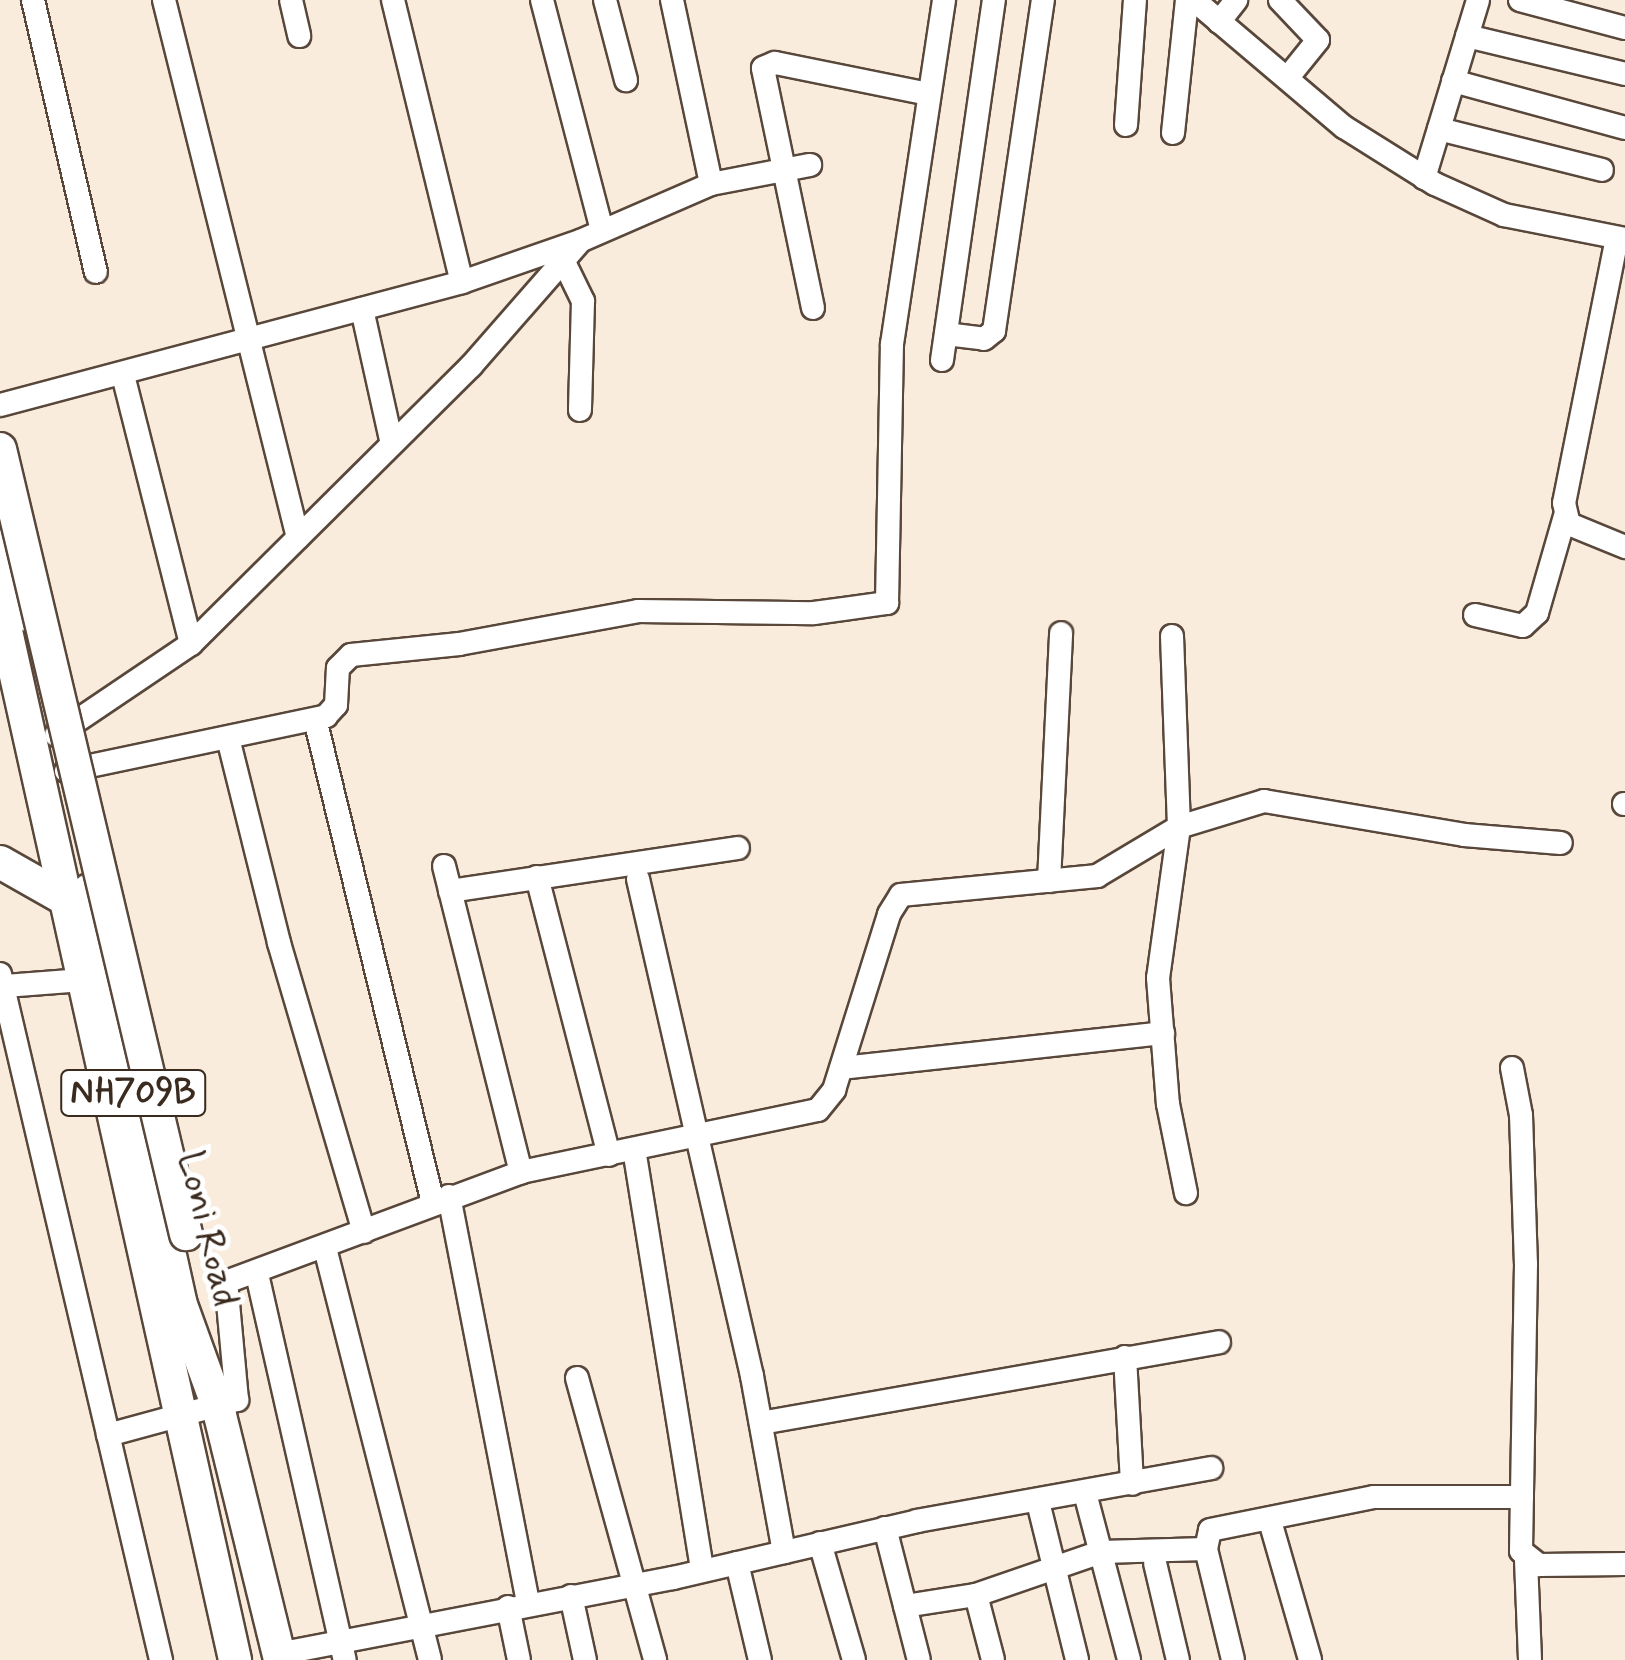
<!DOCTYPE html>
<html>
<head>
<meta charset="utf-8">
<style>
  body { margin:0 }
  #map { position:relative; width:1625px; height:1660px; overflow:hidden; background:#f9ecdc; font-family:Mynerve,sans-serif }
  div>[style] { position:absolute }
  .roads { filter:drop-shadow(2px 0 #58473a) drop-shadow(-2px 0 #58473a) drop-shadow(0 2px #58473a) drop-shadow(0 -2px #58473a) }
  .minor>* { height:22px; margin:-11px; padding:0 11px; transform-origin:11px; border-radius:11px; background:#fff }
  .highway>* { height:32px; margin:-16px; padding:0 16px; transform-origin:16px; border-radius:16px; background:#fff }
  .bridges { filter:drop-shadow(2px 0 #58473a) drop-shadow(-2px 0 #58473a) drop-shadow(0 2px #58473a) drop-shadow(0 -2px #58473a) }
  .highway-bridge>* { height:32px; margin:-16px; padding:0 16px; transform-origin:16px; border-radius:16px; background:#fff }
  span { translate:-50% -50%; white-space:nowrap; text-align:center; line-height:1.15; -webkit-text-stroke:10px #fff; paint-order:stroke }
  .shield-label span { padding:2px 8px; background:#fff; border:2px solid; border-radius:8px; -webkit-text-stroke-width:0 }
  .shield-label { font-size:35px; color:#3b2a1e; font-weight:700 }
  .street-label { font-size:38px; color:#3b2a1e }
</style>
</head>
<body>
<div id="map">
  <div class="roads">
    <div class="minor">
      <i style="left:33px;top:0;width:279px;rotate:77deg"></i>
      <i style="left:164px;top:0;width:554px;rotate:76.01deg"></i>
      <i style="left:291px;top:0;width:37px;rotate:77deg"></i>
      <i style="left:393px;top:0;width:290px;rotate:76.3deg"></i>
      <i style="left:542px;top:0;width:238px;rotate:75.4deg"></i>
      <i style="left:605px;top:0;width:83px;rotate:75.3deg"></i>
      <i style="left:672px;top:0;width:188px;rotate:78deg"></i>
      <i style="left:1194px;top:0;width:197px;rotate:40.3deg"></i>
      <i style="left:1344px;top:127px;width:107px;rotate:32.1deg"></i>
      <i style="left:1435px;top:184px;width:76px;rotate:24.2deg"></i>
      <i style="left:1504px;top:215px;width:123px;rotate:11.2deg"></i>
      <i style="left:1280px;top:0;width:55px;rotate:46.5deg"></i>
      <i style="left:1318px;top:40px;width:46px;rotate:128.9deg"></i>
      <i style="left:1520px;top:0;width:109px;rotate:14.9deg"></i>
      <i style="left:1219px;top:22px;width:28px;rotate:-52deg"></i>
      <i style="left:1467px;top:36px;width:163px;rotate:13.5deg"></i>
      <i style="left:1453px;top:81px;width:178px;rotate:15.3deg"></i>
      <i style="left:1126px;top:125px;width:125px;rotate:-85.9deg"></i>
      <i style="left:1439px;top:129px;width:168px;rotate:14.1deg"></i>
      <i style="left:1173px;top:133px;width:134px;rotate:-84deg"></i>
      <i style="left:1424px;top:178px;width:186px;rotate:-73.1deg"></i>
      <i style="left:1617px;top:238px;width:270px;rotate:101.3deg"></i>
      <i style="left:1564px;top:503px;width:22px;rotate:77deg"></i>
      <i style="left:1569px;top:524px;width:61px;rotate:22.3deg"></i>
      <i style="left:563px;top:260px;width:46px;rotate:64deg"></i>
      <i style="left:583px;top:301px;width:109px;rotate:91.6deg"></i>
      <i style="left:813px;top:308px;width:245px;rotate:-101.8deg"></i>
      <i style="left:763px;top:68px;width:13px;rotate:-23deg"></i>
      <i style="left:775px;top:63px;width:157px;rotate:11.4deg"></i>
      <i style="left:362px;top:309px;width:138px;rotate:77.5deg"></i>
      <i style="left:946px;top:334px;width:38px;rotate:7deg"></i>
      <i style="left:984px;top:339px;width:13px;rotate:-39deg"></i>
      <i style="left:994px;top:331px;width:335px;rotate:-81.6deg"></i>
      <i style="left:942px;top:360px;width:364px;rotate:-81.8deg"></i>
      <i style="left:123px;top:375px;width:277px;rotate:75.8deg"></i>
      <i style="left:0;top:405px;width:478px;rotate:-14.9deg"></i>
      <i style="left:462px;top:282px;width:125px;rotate:-19.2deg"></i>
      <i style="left:580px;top:241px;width:143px;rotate:-23.5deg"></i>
      <i style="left:711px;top:184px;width:101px;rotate:-10.9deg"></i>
      <i style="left:1475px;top:615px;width:49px;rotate:12.9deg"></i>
      <i style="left:1523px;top:626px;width:19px;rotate:-43deg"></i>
      <i style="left:1537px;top:613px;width:101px;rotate:-73.9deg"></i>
      <i style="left:1172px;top:636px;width:191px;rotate:87.9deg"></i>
      <i style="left:1179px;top:827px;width:152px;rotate:97.9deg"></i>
      <i style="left:1158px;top:978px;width:126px;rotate:85.5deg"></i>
      <i style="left:1168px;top:1104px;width:91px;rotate:78.6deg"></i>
      <i style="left:315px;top:719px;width:497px;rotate:76.3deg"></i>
      <i style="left:56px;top:735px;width:163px;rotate:-34deg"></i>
      <i style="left:191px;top:644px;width:395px;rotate:-44.8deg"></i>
      <i style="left:471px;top:366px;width:161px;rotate:-48.8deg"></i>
      <i style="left:228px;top:738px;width:211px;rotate:76deg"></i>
      <i style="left:279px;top:943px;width:301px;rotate:73.6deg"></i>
      <i style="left:66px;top:771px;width:266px;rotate:-11.9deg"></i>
      <i style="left:326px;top:716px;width:15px;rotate:-48deg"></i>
      <i style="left:336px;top:705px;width:37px;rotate:-87deg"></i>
      <i style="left:338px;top:668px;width:18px;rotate:-45deg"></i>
      <i style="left:351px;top:655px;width:109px;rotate:-5.8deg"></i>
      <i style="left:459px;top:644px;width:182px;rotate:-10.4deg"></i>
      <i style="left:638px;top:611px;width:176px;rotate:0.7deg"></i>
      <i style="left:814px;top:613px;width:74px;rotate:-7.8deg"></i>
      <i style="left:887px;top:603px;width:259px;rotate:-88.9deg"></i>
      <i style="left:892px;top:344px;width:348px;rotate:-81.4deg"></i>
      <i style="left:1624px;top:804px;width:1px"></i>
      <i style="left:444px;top:866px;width:316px;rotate:75.9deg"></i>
      <i style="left:537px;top:877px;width:287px;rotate:75.5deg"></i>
      <i style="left:638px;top:879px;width:510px;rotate:77.08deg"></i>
      <i style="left:752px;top:1376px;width:179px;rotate:79.7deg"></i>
      <i style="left:1049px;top:881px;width:248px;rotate:-87.2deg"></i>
      <i style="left:450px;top:891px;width:291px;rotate:-8.5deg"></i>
      <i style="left:0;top:974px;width:705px;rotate:76.79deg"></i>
      <i style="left:5px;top:986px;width:78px;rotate:-4.4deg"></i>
      <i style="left:842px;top:1068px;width:323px;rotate:-6.2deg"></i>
      <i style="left:1512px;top:1068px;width:48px;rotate:79.2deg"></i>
      <i style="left:1521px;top:1115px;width:149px;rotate:88.1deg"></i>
      <i style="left:1526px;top:1264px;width:287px;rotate:91deg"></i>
      <i style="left:1521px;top:1551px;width:23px;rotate:38deg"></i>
      <i style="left:1539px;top:1565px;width:86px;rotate:-0.7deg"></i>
      <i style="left:634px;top:1149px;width:427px;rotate:80.8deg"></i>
      <i style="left:449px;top:1196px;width:416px;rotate:79deg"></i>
      <i style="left:325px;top:1248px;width:425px;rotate:75.7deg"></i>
      <i style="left:257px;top:1274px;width:396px;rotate:77.2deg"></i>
      <i style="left:1125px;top:1357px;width:127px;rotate:86.8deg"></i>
      <i style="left:577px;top:1378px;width:293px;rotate:74.5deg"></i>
      <i style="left:761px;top:1423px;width:465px;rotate:-10deg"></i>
      <i style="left:108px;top:1435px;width:134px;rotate:-15.2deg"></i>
      <i style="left:237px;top:1400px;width:119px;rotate:-95.3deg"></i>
      <i style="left:226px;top:1282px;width:315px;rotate:-20.4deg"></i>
      <i style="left:521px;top:1172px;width:303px;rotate:-11.8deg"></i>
      <i style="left:818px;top:1110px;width:26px;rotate:-51deg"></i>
      <i style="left:834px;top:1090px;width:184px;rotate:-72.6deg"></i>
      <i style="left:889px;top:914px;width:22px;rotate:-58deg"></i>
      <i style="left:901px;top:895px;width:197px;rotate:-5.5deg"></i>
      <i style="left:1097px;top:876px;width:96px;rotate:-30.9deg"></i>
      <i style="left:1179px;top:827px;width:89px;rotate:-17deg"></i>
      <i style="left:1264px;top:801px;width:203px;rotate:9.6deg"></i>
      <i style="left:1464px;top:835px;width:97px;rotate:4.7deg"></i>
      <i style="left:1085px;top:1493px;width:173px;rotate:75.2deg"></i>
      <i style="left:1038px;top:1502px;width:163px;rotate:76.1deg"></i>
      <i style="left:1270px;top:1521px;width:145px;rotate:73.9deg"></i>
      <i style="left:885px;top:1528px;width:136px;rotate:75.6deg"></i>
      <i style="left:820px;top:1543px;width:122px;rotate:73.8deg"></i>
      <i style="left:1206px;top:1549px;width:114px;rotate:76.3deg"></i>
      <i style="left:1526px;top:1560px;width:100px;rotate:87.7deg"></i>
      <i style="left:737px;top:1563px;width:100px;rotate:76.7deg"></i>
      <i style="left:1155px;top:1563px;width:100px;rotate:76.7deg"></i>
      <i style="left:976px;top:1595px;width:67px;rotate:75.3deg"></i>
      <i style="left:571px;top:1596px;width:66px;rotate:77.7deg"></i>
      <i style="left:905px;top:1606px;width:72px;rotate:-8.8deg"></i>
      <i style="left:976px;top:1595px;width:132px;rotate:-19deg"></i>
      <i style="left:1101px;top:1552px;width:105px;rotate:-1.6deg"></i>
      <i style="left:1206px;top:1549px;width:19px;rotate:-78deg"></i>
      <i style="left:1210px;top:1530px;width:167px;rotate:-11.4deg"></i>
      <i style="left:1374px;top:1497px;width:148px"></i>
      <i style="left:508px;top:1607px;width:54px;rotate:78.3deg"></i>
      <i style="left:278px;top:1654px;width:402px;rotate:-10.9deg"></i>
      <i style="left:673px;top:1578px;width:251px;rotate:-13.1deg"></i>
      <i style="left:917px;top:1521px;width:299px;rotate:-10.2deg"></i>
    </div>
    <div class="highway">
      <i style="left:0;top:521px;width:96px;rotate:76.1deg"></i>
      <i style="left:0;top:604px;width:1082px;rotate:77.45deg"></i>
      <i style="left:0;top:862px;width:77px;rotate:29.6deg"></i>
      <i style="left:89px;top:890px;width:422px;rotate:77.5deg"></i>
      <i style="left:180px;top:1302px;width:112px;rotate:70.1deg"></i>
      <i style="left:218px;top:1407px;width:260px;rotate:76.2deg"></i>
    </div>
  </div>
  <div class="bridges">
    <div class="highway-bridge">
      <i style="left:0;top:449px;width:807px;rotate:76.67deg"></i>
    </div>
  </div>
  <div class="shield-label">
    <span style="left:133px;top:1093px">NH709B</span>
  </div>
  <div class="street-label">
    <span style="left:207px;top:1229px;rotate:76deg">Loni Road</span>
  </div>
</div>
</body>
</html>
